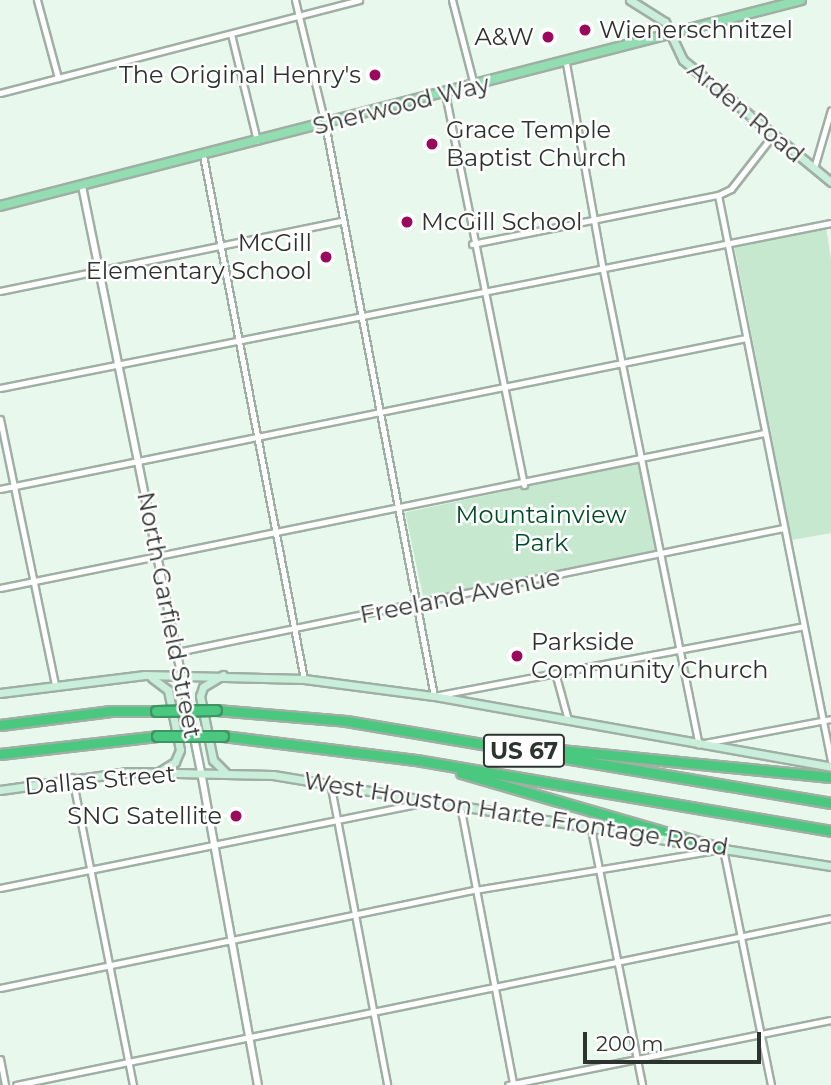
<!DOCTYPE html>
<html>
<head>
<meta charset="utf-8">
<style>
  body { margin:0 }
  #map { position:relative; width:831px; height:1085px; overflow:hidden; background:#e8f8ec; font-family:Montserrat,sans-serif }
  div>[style] { position:absolute }
  .green>* { inset:0; background:#c5e8cf; transform-origin:0 0 }
  .roads { filter:drop-shadow(2px 0 #a0afa4) drop-shadow(-2px 0 #a0afa4) drop-shadow(0 2px #a0afa4) drop-shadow(0 -2px #a0afa4) }
  .minor>* { height:5px; margin:-2.5px; padding:0 2.5px; transform-origin:2.5px; border-radius:2.5px; background:#fff }
  .tertiary>* { height:6px; margin:-3px; padding:0 3px; transform-origin:3px; border-radius:3px; background:#fff }
  .secondary>* { height:7px; margin:-3.5px; padding:0 3.5px; transform-origin:3.5px; border-radius:3.5px; background:#c9eed9 }
  .primary>* { height:8px; margin:-4px; padding:0 4px; transform-origin:4px; border-radius:4px; background:#92deb2 }
  .motorway>* { height:9px; margin:-4.5px; padding:0 4.5px; transform-origin:4.5px; border-radius:4.5px; background:#4ac87f }
  .bridges { filter:drop-shadow(2px 0 #409463) drop-shadow(-2px 0 #409463) drop-shadow(0 2px #409463) drop-shadow(0 -2px #409463) }
  .motorway-bridge>* { height:9px; margin:-4.5px; padding:0 4.5px; transform-origin:4.5px; border-radius:4.5px; background:#4ac87f }
  .dots>* { width:19px; height:19px; translate:-50% -50%; box-sizing:border-box; border:4px solid #fff; border-radius:50% }
  span { translate:-50% -50%; white-space:nowrap; text-align:center; line-height:1.15; -webkit-text-stroke:5px #fff; paint-order:stroke }
  .shield-label span { padding:2px 5px; background:#fff; border:2px solid; border-radius:5px; -webkit-text-stroke-width:0 }
  .shield-label { font-size:23px; color:#2d332f; font-weight:700 }
  .poi-label { font-size:24px; color:#2d332f }
  .left { translate:0 -50%; text-align:left }
  .right { translate:-100% -50%; text-align:right }
  .street-label { font-size:24px; color:#2d332f }
  .park-label { font-size:24px; color:#004c28 }
  .scale { position:absolute; left:583px; top:1032px; width:178px; height:32px; box-sizing:border-box; border:4px solid #2d332f; border-top:0; padding-left:9px; font-size:21px; line-height:24px; white-space:nowrap; color:#2d332f; -webkit-text-stroke:5px #fff; paint-order:stroke }
</style>
</head>
<body>
<div id="map">
  <div class="green">
    <i style="clip-path:polygon(826px 227px,831px 260px,831px 533px,792px 540px,734px 245px)"></i>
    <i style="left:638px;top:463px;width:92px;height:238px;rotate:78deg"></i>
  </div>
  <div class="roads">
    <div class="minor">
      <i style="left:37px;top:0;width:81px;rotate:74.9deg"></i>
      <i style="left:295px;top:0;width:128px;rotate:76.4deg"></i>
      <i style="left:325px;top:124px;width:582px;rotate:79.21deg"></i>
      <i style="left:434px;top:696px;width:376px;rotate:-10.7deg"></i>
      <i style="left:452px;top:0;width:88px;rotate:75.5deg"></i>
      <i style="left:231px;top:34px;width:110px;rotate:76.3deg"></i>
      <i style="left:566px;top:63px;width:205px;rotate:79.9deg"></i>
      <i style="left:602px;top:265px;width:489px;rotate:78.6deg"></i>
      <i style="left:699px;top:744px;width:134px;rotate:-10.7deg"></i>
      <i style="left:0;top:93px;width:371px;rotate:-14.5deg"></i>
      <i style="left:445px;top:93px;width:400px;rotate:78.6deg"></i>
      <i style="left:773px;top:135px;width:68px;rotate:127.9deg"></i>
      <i style="left:731px;top:189px;width:14px;rotate:155deg"></i>
      <i style="left:718px;top:195px;width:577px;rotate:78.71deg"></i>
      <i style="left:203px;top:155px;width:534px;rotate:79.09deg"></i>
      <i style="left:814px;top:168px;width:60px;rotate:-73.7deg"></i>
      <i style="left:472px;top:244px;width:251px;rotate:-11.3deg"></i>
      <i style="left:0;top:291px;width:348px;rotate:-11.6deg"></i>
      <i style="left:0;top:388px;width:847px;rotate:-11.23deg"></i>
      <i style="left:0;top:419px;width:271px;rotate:78.3deg"></i>
      <i style="left:0;top:489px;width:761px;rotate:-11.44deg"></i>
      <i style="left:0;top:588px;width:780px;rotate:-11.47deg"></i>
      <i style="left:177px;top:652px;width:619px;rotate:-11.56deg"></i>
      <i style="left:556px;top:676px;width:46px;rotate:74.7deg"></i>
      <i style="left:72px;top:777px;width:314px;rotate:78.8deg"></i>
      <i style="left:330px;top:782px;width:308px;rotate:79.3deg"></i>
      <i style="left:460px;top:805px;width:284px;rotate:79.2deg"></i>
      <i style="left:591px;top:829px;width:261px;rotate:78.7deg"></i>
      <i style="left:0;top:888px;width:435px;rotate:-11.4deg"></i>
      <i style="left:0;top:988px;width:485px;rotate:-11.7deg"></i>
      <i style="left:475px;top:890px;width:251px;rotate:-9.4deg"></i>
      <i style="left:723px;top:849px;width:241px;rotate:78.5deg"></i>
      <i style="left:0;top:1059px;width:26px;rotate:79deg"></i>
      <i style="left:16px;top:1085px;width:832px;rotate:-11.58deg"></i>
      <i style="left:508px;top:1085px;width:329px;rotate:-11.4deg"></i>
    </div>
    <div class="tertiary">
      <i style="left:82px;top:186px;width:598px;rotate:78.52deg"></i>
      <i style="left:201px;top:772px;width:318px;rotate:79.7deg"></i>
    </div>
    <div class="secondary">
      <i style="left:630px;top:0;width:41px;rotate:32.2deg"></i>
      <i style="left:665px;top:22px;width:42px;rotate:64.7deg"></i>
      <i style="left:683px;top:60px;width:192px;rotate:39.5deg"></i>
      <i style="left:223px;top:675px;width:23px;rotate:149deg"></i>
      <i style="left:203px;top:687px;width:9px;rotate:108deg"></i>
      <i style="left:200px;top:696px;width:65px;rotate:78.5deg"></i>
      <i style="left:213px;top:760px;width:17px;rotate:45deg"></i>
      <i style="left:152px;top:678px;width:20px;rotate:37deg"></i>
      <i style="left:168px;top:690px;width:61px;rotate:78.7deg"></i>
      <i style="left:180px;top:750px;width:13px;rotate:113deg"></i>
      <i style="left:175px;top:762px;width:19px;rotate:148deg"></i>
      <i style="left:0;top:693px;width:146px;rotate:-7.1deg"></i>
      <i style="left:145px;top:675px;width:159px;rotate:1.4deg"></i>
      <i style="left:304px;top:679px;width:131px;rotate:7.5deg"></i>
      <i style="left:434px;top:696px;width:403px;rotate:10.1deg"></i>
      <i style="left:0;top:790px;width:129px;rotate:-8deg"></i>
      <i style="left:128px;top:772px;width:145px;rotate:1.2deg"></i>
      <i style="left:273px;top:775px;width:429px;rotate:9.4deg"></i>
      <i style="left:718px;top:848px;width:114px;rotate:9.1deg"></i>
    </div>
    <div class="primary">
      <i style="left:0;top:206px;width:827px;rotate:-14.42deg"></i>
    </div>
    <div class="motorway">
      <i style="left:216px;top:710px;width:130px;rotate:4.8deg"></i>
      <i style="left:346px;top:721px;width:492px;rotate:9.6deg"></i>
      <i style="left:0;top:725px;width:112px;rotate:-7.2deg"></i>
      <i style="left:111px;top:711px;width:45px"></i>
      <i style="left:223px;top:736px;width:194px;rotate:7.1deg"></i>
      <i style="left:416px;top:760px;width:421px;rotate:9.7deg"></i>
      <i style="left:540px;top:748px;width:292px;rotate:5.7deg"></i>
      <i style="left:0;top:754px;width:158px;rotate:-6.5deg"></i>
      <i style="left:461px;top:773px;width:273px;rotate:16.2deg"></i>
    </div>
  </div>
  <div class="bridges">
    <div class="motorway-bridge">
      <i style="left:156px;top:711px;width:60px;rotate:-1deg"></i>
      <i style="left:157px;top:736px;width:66px"></i>
    </div>
  </div>
  <div class="dots">
    <i style="left:585px;top:30px;background:#990a5c"></i>
    <i style="left:548px;top:37px;background:#990a5c"></i>
    <i style="left:375px;top:75px;background:#990a5c"></i>
    <i style="left:432px;top:144px;background:#990a5c"></i>
    <i style="left:407px;top:222px;background:#990a5c"></i>
    <i style="left:326px;top:257px;background:#990a5c"></i>
    <i style="left:517px;top:656px;background:#990a5c"></i>
    <i style="left:236px;top:816px;background:#990a5c"></i>
  </div>
  <div class="shield-label">
    <span style="left:524px;top:751px">US 67</span>
  </div>
  <div class="poi-label">
    <span class="left" style="left:599px;top:30px">Wienerschnitzel</span>
    <span class="right" style="left:534px;top:37px">A&amp;W</span>
    <span class="right" style="left:361px;top:75px">The Original Henry's</span>
    <span class="left" style="left:446px;top:144px">Grace Temple<br>Baptist Church</span>
    <span class="left" style="left:421px;top:222px">McGill School</span>
    <span class="right" style="left:312px;top:257px">McGill<br>Elementary School</span>
    <span class="left" style="left:531px;top:656px">Parkside<br>Community Church</span>
    <span class="right" style="left:222px;top:816px">SNG Satellite</span>
  </div>
  <div class="street-label">
    <span style="left:401px;top:105px;rotate:-14deg">Sherwood Way</span>
    <span style="left:746px;top:112px;rotate:40deg">Arden Road</span>
    <span style="left:460px;top:596px;rotate:-11deg">Freeland Avenue</span>
    <span style="left:169px;top:615px;rotate:79deg">North Garfield Street</span>
    <span style="left:100px;top:780px;rotate:-5deg">Dallas Street</span>
    <span style="left:516px;top:814px;rotate:9deg">West Houston Harte Frontage Road</span>
  </div>
  <div class="park-label">
    <span style="left:541px;top:529px">Mountainview<br>Park</span>
  </div>
  <div class="scale">200 m</div>
</div>
</body>
</html>
